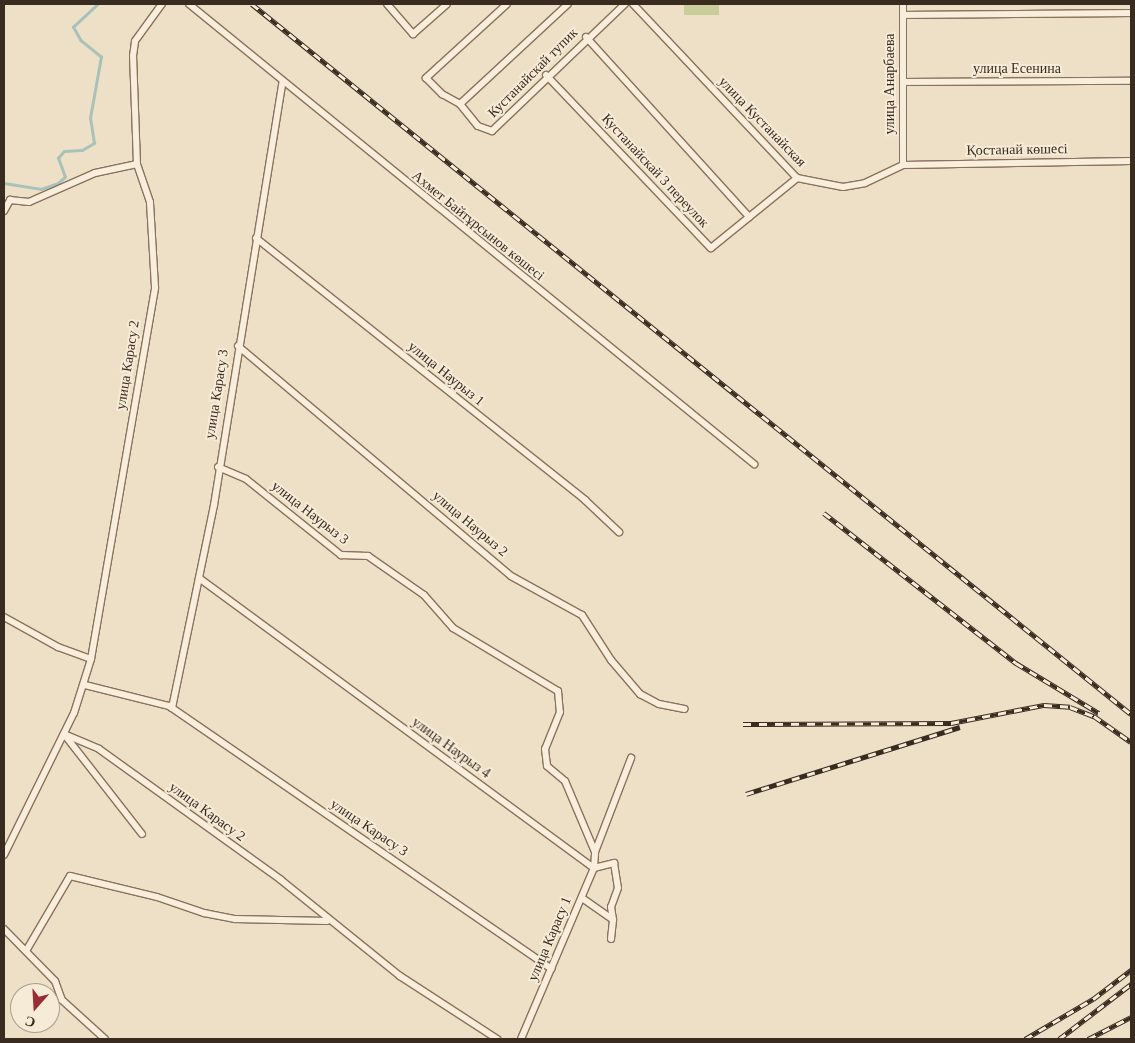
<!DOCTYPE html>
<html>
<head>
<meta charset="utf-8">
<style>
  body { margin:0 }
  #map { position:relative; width:1135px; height:1043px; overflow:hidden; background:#eee0c7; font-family:"Times New Roman",serif }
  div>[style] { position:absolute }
  .green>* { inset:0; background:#c9cc9b; transform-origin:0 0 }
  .stream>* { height:2.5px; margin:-1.25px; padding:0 1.25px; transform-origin:1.25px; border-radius:1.25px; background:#a8c2b9 }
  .roads { filter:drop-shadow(1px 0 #89725d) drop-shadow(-1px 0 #89725d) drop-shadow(0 1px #89725d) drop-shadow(0 -1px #89725d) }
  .minor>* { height:6px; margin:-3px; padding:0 3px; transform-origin:3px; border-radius:3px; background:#f8eedb }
  .rail>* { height:4.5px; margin-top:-2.25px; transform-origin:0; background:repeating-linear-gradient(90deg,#f5ebd7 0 8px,#3a2b20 0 16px); box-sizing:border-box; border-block:1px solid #3a2b20 }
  span { translate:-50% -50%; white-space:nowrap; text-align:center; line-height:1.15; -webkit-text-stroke:4px #f5ebd7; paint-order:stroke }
  .street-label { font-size:14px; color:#3a2b20 }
  .frame { position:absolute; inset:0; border:5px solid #3a2b20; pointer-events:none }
  .north { position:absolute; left:10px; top:983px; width:50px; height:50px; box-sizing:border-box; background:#f5ebd7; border:1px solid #aa9e8e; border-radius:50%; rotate:199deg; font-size:14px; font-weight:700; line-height:20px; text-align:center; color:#3a2b20 }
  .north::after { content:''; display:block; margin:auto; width:18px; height:22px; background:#972e34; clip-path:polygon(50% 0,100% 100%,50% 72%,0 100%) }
</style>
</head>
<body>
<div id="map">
  <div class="green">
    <i style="left:684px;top:4px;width:35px;height:11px"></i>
  </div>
  <div class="stream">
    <i style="left:4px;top:183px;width:37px;rotate:9deg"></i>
    <i style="left:41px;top:189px;width:18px;rotate:-19deg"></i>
    <i style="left:58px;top:183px;width:9px;rotate:-41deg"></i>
    <i style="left:65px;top:177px;width:20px;rotate:-110deg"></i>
    <i style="left:58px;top:158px;width:9px;rotate:-49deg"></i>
    <i style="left:64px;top:151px;width:18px;rotate:-3deg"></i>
    <i style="left:82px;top:150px;width:14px;rotate:-30deg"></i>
    <i style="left:94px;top:143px;width:25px;rotate:-99deg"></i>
    <i style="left:90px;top:118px;width:62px;rotate:-79.8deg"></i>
    <i style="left:101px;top:57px;width:26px;rotate:-141deg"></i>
    <i style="left:81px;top:41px;width:16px;rotate:-120deg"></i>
    <i style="left:73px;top:27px;width:34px;rotate:-43deg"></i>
  </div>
  <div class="roads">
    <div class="minor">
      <i style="left:189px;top:4px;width:729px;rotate:39.15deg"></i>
      <i style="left:387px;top:4px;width:40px;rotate:49deg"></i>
      <i style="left:413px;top:34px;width:45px;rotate:-41.4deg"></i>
      <i style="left:507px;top:4px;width:110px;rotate:137.6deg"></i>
      <i style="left:426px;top:78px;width:23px;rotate:45deg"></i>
      <i style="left:442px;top:94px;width:21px;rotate:29deg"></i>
      <i style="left:460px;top:104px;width:28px;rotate:51deg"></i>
      <i style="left:478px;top:126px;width:15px;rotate:20deg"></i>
      <i style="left:492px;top:131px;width:184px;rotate:-43.7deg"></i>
      <i style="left:633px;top:4px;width:239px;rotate:46.7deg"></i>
      <i style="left:797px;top:178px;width:47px;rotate:11.1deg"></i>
      <i style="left:843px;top:187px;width:22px;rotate:-10deg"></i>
      <i style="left:865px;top:183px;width:42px;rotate:-25.3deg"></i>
      <i style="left:903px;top:165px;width:228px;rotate:-1deg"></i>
      <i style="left:903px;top:15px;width:228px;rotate:-0.5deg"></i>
      <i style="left:586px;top:37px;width:243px;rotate:47.8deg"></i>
      <i style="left:546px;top:75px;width:239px;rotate:46.4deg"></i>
      <i style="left:711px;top:248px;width:111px;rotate:-39.1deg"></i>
      <i style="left:903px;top:82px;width:228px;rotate:-0.3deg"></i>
      <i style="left:460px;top:104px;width:147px;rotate:-42.8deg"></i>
      <i style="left:903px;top:165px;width:161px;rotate:-90deg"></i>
      <i style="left:4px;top:211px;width:13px;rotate:-61deg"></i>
      <i style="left:10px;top:200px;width:19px;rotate:6deg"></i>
      <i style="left:29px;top:202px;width:72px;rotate:-23.7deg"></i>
      <i style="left:95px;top:173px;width:43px;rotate:-12.1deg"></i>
      <i style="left:256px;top:238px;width:421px;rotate:38.5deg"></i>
      <i style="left:585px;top:500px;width:47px;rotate:43.3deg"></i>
      <i style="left:238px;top:346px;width:357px;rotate:40.1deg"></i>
      <i style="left:511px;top:576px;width:81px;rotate:28.8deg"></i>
      <i style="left:582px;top:615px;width:54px;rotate:57.2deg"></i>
      <i style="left:611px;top:660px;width:45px;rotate:49.5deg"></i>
      <i style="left:640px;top:694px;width:21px;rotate:28deg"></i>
      <i style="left:659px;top:704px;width:26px;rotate:11deg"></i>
      <i style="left:218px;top:467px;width:30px;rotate:23deg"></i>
      <i style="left:246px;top:479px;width:122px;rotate:38.7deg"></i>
      <i style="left:341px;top:555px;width:27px;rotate:2deg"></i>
      <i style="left:368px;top:556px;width:68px;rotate:34.9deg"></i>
      <i style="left:424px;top:595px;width:44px;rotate:48.7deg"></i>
      <i style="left:453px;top:628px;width:122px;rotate:31deg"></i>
      <i style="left:558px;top:691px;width:21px;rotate:85deg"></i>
      <i style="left:560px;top:712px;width:40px;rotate:112deg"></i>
      <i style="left:545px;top:749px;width:17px;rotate:83deg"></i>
      <i style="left:547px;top:766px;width:23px;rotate:40deg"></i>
      <i style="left:565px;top:781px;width:77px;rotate:67.1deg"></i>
      <i style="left:199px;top:578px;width:490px;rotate:36.3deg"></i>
      <i style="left:594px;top:868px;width:16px;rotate:-86deg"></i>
      <i style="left:595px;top:852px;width:101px;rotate:-69deg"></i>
      <i style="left:4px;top:617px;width:62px;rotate:29.1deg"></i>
      <i style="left:58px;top:647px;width:35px;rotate:20deg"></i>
      <i style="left:85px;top:685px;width:87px;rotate:14deg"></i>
      <i style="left:169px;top:706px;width:464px;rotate:34.5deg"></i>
      <i style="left:172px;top:708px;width:207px;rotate:-78.3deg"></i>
      <i style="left:214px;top:505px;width:427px;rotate:-80.8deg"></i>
      <i style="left:142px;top:834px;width:127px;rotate:-128deg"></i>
      <i style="left:64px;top:734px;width:38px;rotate:23deg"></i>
      <i style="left:99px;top:749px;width:224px;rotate:35.7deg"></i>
      <i style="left:281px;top:880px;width:153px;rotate:38.9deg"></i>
      <i style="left:400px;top:976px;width:116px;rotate:33deg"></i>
      <i style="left:4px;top:855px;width:158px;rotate:-63.8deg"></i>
      <i style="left:74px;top:713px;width:57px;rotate:-72.5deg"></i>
      <i style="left:91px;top:659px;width:377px;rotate:-80.2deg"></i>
      <i style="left:155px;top:287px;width:85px;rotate:-93.4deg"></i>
      <i style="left:150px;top:202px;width:40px;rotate:-108.9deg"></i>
      <i style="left:137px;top:164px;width:108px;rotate:-92.1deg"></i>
      <i style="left:133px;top:56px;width:15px;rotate:-82deg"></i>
      <i style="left:135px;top:41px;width:46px;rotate:-53.9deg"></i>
      <i style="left:582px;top:898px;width:38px;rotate:35deg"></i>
      <i style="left:613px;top:920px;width:19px;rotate:96deg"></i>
      <i style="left:4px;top:929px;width:73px;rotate:45.6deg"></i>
      <i style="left:55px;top:981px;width:20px;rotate:70deg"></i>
      <i style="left:62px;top:1000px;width:58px;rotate:42.2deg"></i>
      <i style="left:26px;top:951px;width:87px;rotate:-59.6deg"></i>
      <i style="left:70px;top:876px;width:89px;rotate:13.6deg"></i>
      <i style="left:157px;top:897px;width:50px;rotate:18.8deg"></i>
      <i style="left:204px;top:913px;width:32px;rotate:11deg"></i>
      <i style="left:235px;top:919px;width:92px;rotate:1.2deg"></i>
      <i style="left:521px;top:1039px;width:186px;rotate:-66.9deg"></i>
      <i style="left:594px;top:868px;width:21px;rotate:-14deg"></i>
      <i style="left:614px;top:863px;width:25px;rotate:81deg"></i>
      <i style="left:618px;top:888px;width:20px;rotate:110deg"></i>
      <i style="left:611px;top:907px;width:13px;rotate:81deg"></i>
    </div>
  </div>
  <div class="rail">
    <i style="left:252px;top:4px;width:1130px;rotate:38.93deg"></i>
    <i style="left:824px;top:513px;width:244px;rotate:38deg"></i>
    <i style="left:1016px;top:663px;width:97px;rotate:31.1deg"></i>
    <i style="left:743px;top:724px;width:208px;rotate:-0.3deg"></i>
    <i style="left:951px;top:723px;width:95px;rotate:-11deg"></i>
    <i style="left:1044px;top:705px;width:26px;rotate:4deg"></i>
    <i style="left:1070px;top:707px;width:26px;rotate:21deg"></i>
    <i style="left:1094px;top:716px;width:45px;rotate:35.1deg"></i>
    <i style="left:746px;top:794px;width:224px;rotate:-17.4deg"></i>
    <i style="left:1025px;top:1039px;width:79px;rotate:-30.5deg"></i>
    <i style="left:1093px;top:999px;width:48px;rotate:-37.3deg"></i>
    <i style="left:1059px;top:1039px;width:91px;rotate:-37.4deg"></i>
    <i style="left:1088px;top:1039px;width:48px;rotate:-27.1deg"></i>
  </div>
  <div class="street-label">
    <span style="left:1017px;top:69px">улица Есенина</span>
    <span style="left:533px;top:73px;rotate:-45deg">Кустанайскай тупик</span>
    <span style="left:890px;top:84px;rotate:-90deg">улица Анарбаева</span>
    <span style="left:762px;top:122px;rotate:46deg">улица Кустанайская</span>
    <span style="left:1017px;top:150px;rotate:-1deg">Қостанай көшесі</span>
    <span style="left:655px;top:171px;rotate:47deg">Кустанайскай 3 переулок</span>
    <span style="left:478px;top:226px;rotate:39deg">Ахмет Байтұрсынов көшесі</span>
    <span style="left:128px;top:365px;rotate:-81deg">улица Карасу 2</span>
    <span style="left:446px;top:374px;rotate:39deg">улица Наурыз 1</span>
    <span style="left:217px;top:394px;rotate:-81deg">улица Карасу 3</span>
    <span style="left:310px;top:513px;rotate:38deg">улица Наурыз 3</span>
    <span style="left:470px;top:524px;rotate:40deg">улица Наурыз 2</span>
    <span style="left:451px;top:748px;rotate:36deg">улица Наурыз 4</span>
    <span style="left:207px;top:812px;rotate:36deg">улица Карасу 2</span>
    <span style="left:369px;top:828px;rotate:34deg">улица Карасу 3</span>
    <span style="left:550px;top:939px;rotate:-67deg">улица Карасу 1</span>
  </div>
  <div class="frame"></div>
  <div class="north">С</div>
</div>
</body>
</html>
